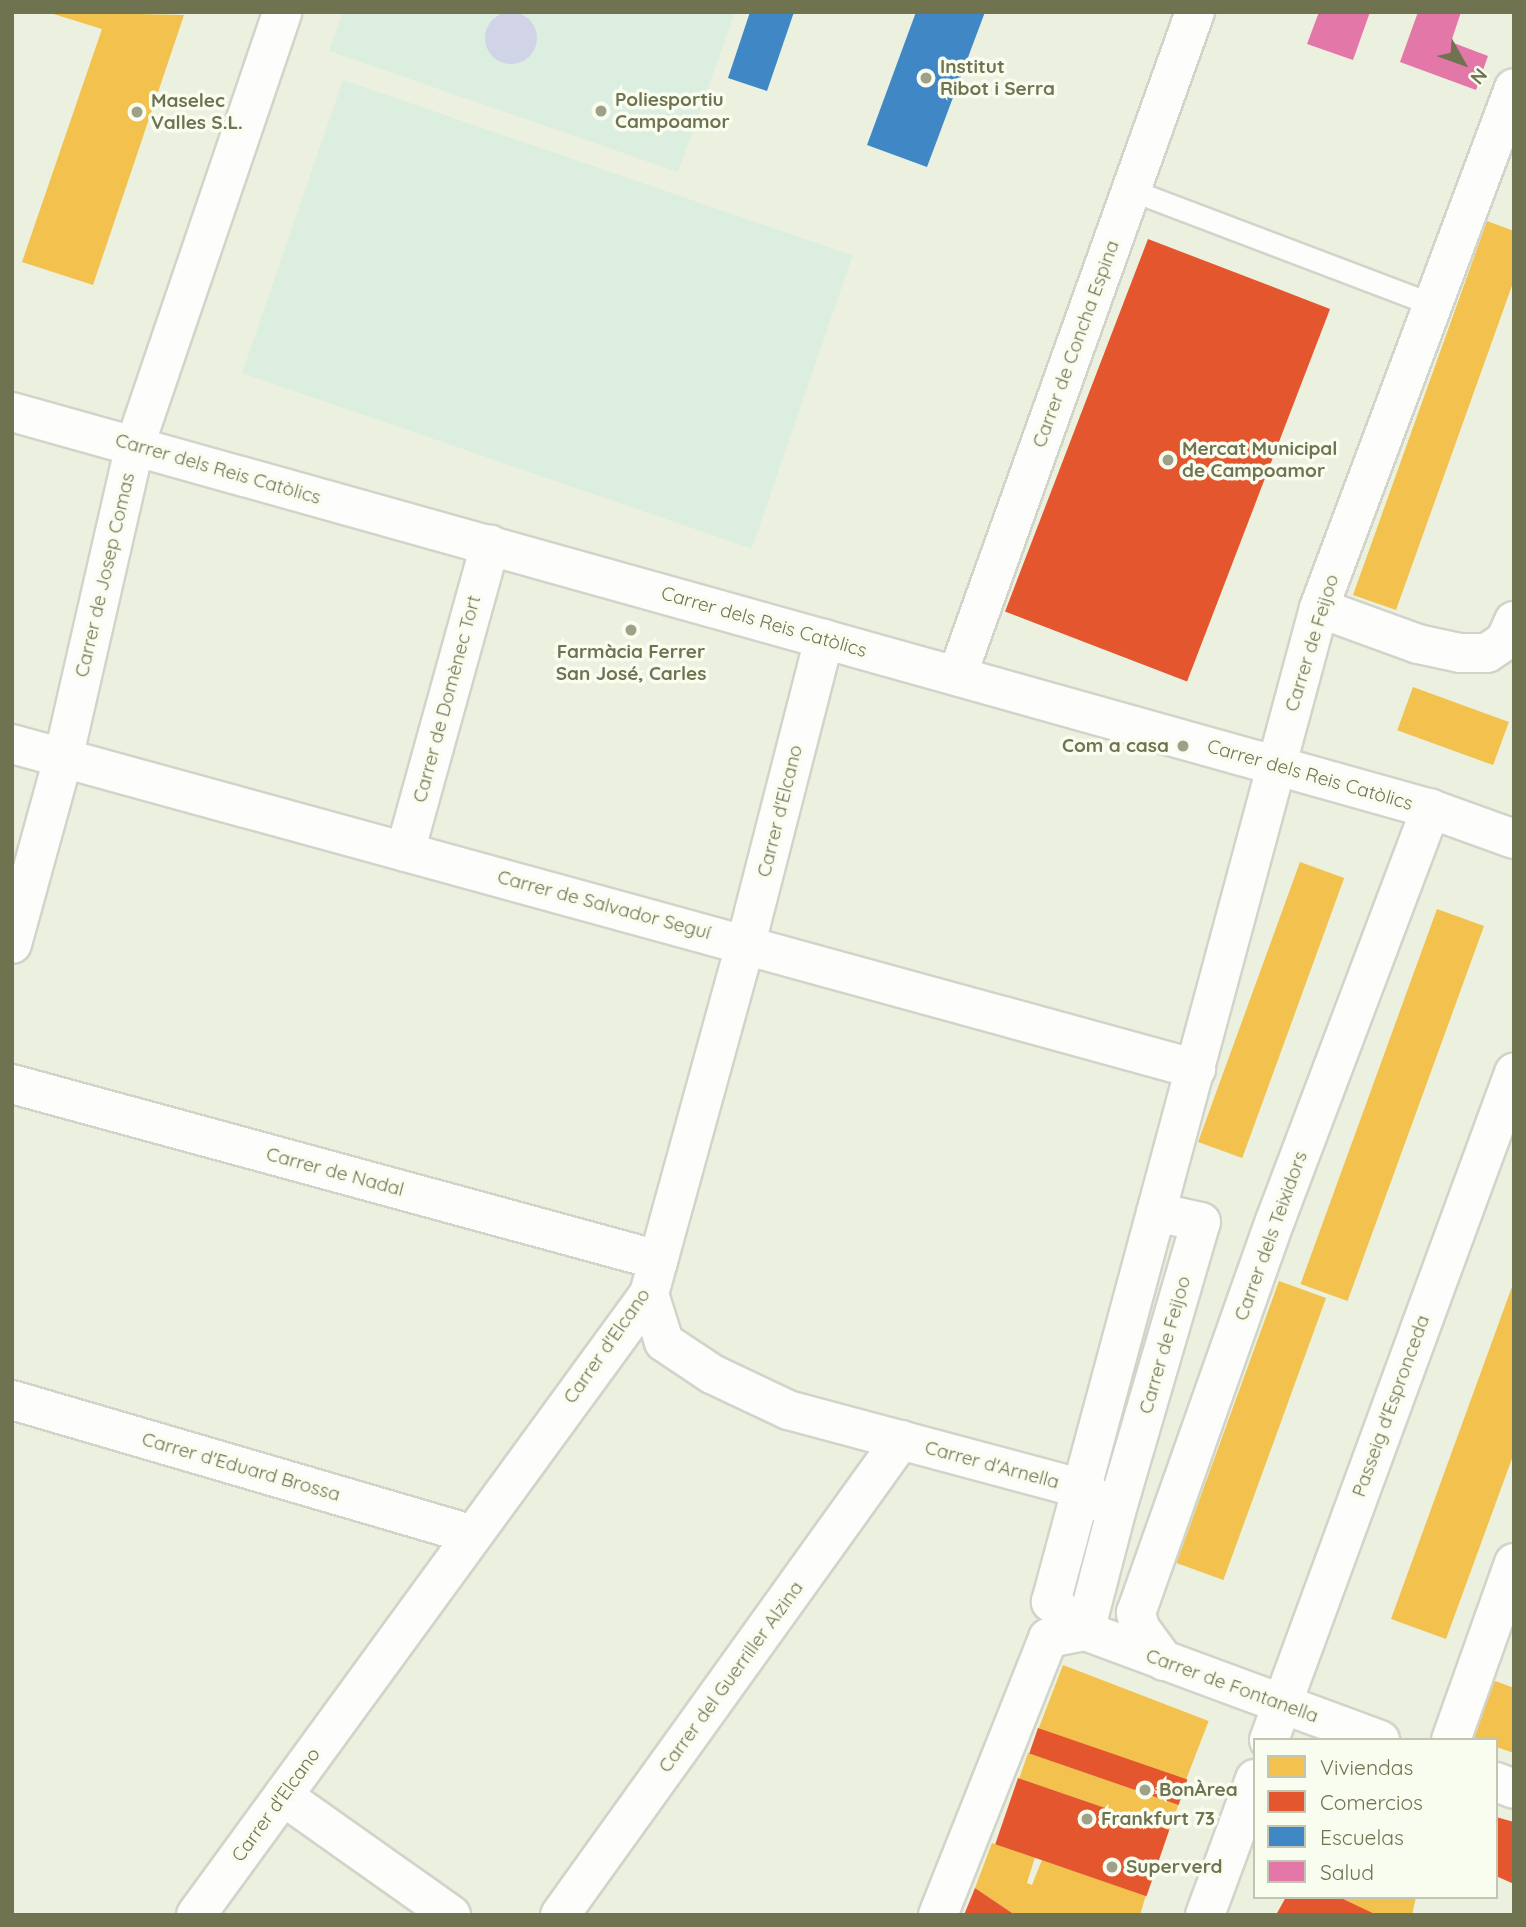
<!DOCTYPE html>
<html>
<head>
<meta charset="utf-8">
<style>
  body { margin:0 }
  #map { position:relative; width:1526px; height:1927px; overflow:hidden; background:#f4f6ee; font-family:Quicksand,sans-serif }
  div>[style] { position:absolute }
  .residential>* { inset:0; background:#ecf0df }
  .green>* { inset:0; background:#dceedf; transform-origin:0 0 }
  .water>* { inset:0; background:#d0d4e6 }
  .round { border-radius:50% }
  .homes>* { inset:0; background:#f2c14e; transform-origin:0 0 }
  .shops>* { inset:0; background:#e4572e; transform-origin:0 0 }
  .schools>* { inset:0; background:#3f88c5 }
  .health>* { inset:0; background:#e377a8 }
  .roads { filter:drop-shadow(2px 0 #d2d4ca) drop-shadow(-2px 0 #d2d4ca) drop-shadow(0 2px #d2d4ca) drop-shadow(0 -2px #d2d4ca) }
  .lane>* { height:21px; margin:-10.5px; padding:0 10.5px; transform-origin:10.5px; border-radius:10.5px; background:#fdfefc }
  .street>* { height:38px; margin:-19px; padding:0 19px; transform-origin:19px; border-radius:19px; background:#fdfefc }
  .dots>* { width:19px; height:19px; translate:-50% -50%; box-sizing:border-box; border:4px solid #f9fdf0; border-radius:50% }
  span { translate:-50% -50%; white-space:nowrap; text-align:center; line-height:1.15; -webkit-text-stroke:7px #f9fdf0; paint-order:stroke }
  .poi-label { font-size:19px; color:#707350; font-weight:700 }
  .left { translate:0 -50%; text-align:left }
  .right { translate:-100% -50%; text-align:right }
  .street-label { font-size:19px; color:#707350 }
  .frame { position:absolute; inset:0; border:14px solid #707350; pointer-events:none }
  .legend { position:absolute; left:1253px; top:1738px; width:245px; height:161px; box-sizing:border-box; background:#f9fdf0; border:2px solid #c2c6b0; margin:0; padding:9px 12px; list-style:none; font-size:21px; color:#707350 }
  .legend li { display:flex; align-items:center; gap:14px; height:35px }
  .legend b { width:35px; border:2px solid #c2c6b0 }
  .north { position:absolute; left:1428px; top:28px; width:70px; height:70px; -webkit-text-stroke:5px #f9fdf0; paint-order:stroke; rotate:130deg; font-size:19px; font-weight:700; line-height:28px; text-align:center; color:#707350 }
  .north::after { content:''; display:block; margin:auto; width:24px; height:32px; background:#707350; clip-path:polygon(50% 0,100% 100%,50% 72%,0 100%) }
</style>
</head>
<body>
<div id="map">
  <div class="residential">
    <i style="clip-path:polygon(evenodd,12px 12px,1514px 12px,1514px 1915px,12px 1915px,12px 12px,1255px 1740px,1496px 1740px,1496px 1897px,1255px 1897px,1255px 1740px)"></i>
  </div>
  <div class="green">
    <i style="clip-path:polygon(343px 12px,735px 12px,678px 172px,329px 51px)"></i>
    <i style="left:343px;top:80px;width:539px;height:310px;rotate:19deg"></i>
  </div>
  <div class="water">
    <i class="round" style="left:485px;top:12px;width:52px;height:52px"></i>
  </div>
  <div class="homes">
    <i style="clip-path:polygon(47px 12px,184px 15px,93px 285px,22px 262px,102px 29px)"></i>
    <i style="clip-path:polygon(1487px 221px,1514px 231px,1514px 280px,1396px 610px,1353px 595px)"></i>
    <i style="left:1413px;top:687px;width:102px;height:46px;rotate:20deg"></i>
    <i style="left:1300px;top:862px;width:47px;height:298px;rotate:20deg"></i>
    <i style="left:1437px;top:909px;width:50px;height:399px;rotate:20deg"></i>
    <i style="left:1279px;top:1281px;width:50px;height:300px;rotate:20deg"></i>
    <i style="clip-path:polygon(1513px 1284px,1514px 1453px,1446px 1639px,1391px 1619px)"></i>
    <i style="left:1063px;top:1665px;width:156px;height:68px;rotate:21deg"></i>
    <i style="clip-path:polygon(1490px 1679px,1514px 1688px,1514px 1753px,1496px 1747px,1496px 1740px,1469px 1737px)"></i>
    <i style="left:1028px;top:1753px;width:159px;height:27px;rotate:19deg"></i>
    <i style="clip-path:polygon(992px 1843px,1035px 1857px,1027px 1883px,1032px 1885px,1042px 1860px,1146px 1895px,1140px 1915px,1015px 1915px,975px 1888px)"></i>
    <i style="clip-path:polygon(1339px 1897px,1416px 1897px,1412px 1915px,1377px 1915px)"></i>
  </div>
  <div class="shops">
    <i style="left:1148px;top:239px;width:195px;height:399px;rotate:21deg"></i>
    <i style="left:1038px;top:1728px;width:158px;height:27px;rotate:19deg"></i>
    <i style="left:1018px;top:1778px;width:160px;height:70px;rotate:19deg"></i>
    <i style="clip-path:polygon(1496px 1817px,1514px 1822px,1514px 1884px,1496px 1876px)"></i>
    <i style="clip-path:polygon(975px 1888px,1015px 1915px,964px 1915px)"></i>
    <i style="clip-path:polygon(1286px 1897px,1339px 1897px,1377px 1915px,1276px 1915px)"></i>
  </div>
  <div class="schools">
    <i style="clip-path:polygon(750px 12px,794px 12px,767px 91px,728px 78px)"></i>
    <i style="clip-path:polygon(916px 12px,985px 12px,927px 167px,867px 145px)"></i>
  </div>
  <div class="health">
    <i style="clip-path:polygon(1319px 12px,1370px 12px,1353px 60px,1307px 44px)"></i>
    <i style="clip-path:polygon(1418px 12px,1461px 12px,1451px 42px,1488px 56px,1476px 90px,1400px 62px)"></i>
  </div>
  <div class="roads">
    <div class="lane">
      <i style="left:1131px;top:190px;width:323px;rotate:20.8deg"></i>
    </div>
    <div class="street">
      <i style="left:12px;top:412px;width:1473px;rotate:15.63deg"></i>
      <i style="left:1431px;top:809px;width:88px;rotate:19.9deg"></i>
      <i style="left:1319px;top:608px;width:105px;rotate:20deg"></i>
      <i style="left:1418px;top:644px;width:43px;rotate:12.1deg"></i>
      <i style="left:1460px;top:653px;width:27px"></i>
      <i style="left:1487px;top:653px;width:22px;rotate:-34deg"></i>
      <i style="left:1505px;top:641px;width:22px;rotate:-66deg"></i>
      <i style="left:957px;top:676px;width:705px;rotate:-70.28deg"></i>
      <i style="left:12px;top:744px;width:1228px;rotate:15.35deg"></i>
      <i style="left:405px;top:852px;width:319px;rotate:-74.5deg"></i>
      <i style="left:12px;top:944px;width:192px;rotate:-74.6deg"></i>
      <i style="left:63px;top:759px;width:322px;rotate:-77.1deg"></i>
      <i style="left:135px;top:445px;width:457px;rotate:-71.2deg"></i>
      <i style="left:12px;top:1084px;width:670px;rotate:15.24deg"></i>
      <i style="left:649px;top:1294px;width:50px;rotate:72.6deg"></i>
      <i style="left:664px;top:1342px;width:58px;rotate:33.7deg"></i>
      <i style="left:712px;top:1374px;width:84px;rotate:25.3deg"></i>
      <i style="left:788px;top:1410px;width:304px;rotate:15deg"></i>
      <i style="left:1082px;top:1489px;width:41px;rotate:34.1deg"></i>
      <i style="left:1116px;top:1512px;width:123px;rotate:104.6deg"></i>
      <i style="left:12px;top:1400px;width:477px;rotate:16.3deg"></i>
      <i style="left:1116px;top:1512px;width:302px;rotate:-73.7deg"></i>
      <i style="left:1201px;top:1222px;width:46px;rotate:-167.5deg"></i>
      <i style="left:1164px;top:1661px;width:41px;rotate:-126deg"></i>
      <i style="left:1140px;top:1628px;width:16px;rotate:-105deg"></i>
      <i style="left:1136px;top:1613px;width:416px;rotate:-70.5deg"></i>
      <i style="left:1275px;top:1221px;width:441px;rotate:-69.3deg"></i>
      <i style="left:1269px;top:1740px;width:711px;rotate:-69.83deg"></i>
      <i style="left:1380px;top:1740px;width:314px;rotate:-159.7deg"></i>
      <i style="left:1085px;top:1631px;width:45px;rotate:-139.5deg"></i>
      <i style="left:1051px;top:1602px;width:1029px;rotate:-74.91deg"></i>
      <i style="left:1319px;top:608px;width:555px;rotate:-69.44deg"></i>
      <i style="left:1451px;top:1740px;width:188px;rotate:-70.4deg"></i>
      <i style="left:1496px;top:1782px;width:19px;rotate:21deg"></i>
      <i style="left:283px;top:1796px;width:206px;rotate:35.3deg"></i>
      <i style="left:196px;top:1915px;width:769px;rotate:-53.89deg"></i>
      <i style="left:649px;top:1294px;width:364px;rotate:-74.6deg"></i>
      <i style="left:746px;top:943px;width:314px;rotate:-75.6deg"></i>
      <i style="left:560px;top:1915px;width:585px;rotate:-54.33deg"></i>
      <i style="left:938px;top:1915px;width:298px;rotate:-68.3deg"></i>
      <i style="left:1048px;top:1638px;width:38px;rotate:-11deg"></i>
      <i style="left:1205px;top:1915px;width:145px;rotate:-69.8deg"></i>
    </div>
  </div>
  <div class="dots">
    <i style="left:926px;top:78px;background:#9ea187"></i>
    <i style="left:601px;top:111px;background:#9ea187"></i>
    <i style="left:137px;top:112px;background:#9ea187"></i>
    <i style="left:1168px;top:460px;background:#9ea187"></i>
    <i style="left:631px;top:630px;background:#9ea187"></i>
    <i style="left:1183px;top:746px;background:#9ea187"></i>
    <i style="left:1145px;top:1790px;background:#9ea187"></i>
    <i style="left:1087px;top:1819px;background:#9ea187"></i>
    <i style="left:1112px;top:1867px;background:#9ea187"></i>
  </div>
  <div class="poi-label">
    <span class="left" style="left:940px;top:78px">Institut<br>Ribot i Serra</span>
    <span class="left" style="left:615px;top:111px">Poliesportiu<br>Campoamor</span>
    <span class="left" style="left:151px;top:112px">Maselec<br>Valles S.L.</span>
    <span class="left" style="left:1182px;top:460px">Mercat Municipal<br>de Campoamor</span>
    <span style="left:631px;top:663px">Farmàcia Ferrer<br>San José, Carles</span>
    <span class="right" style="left:1169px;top:746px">Com a casa</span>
    <span class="left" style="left:1159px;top:1790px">BonÀrea</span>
    <span class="left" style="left:1101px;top:1819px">Frankfurt 73</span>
    <span class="left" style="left:1126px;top:1867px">Superverd</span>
  </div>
  <div class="street-label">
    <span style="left:1076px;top:344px;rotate:-70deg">Carrer de Concha Espina</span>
    <span style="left:218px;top:469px;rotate:16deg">Carrer dels Reis Catòlics</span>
    <span style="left:105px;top:575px;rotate:-77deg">Carrer de Josep Comas</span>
    <span style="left:764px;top:622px;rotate:16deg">Carrer dels Reis Catòlics</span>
    <span style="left:1312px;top:643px;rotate:-73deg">Carrer de Feijoo</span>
    <span style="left:447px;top:699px;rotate:-75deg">Carrer de Domènec Tort</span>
    <span style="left:1310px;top:775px;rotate:16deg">Carrer dels Reis Catòlics</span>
    <span style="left:780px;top:811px;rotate:-76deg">Carrer d'Elcano</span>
    <span style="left:604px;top:905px;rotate:15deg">Carrer de Salvador Seguí</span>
    <span style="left:335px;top:1172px;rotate:15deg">Carrer de Nadal</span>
    <span style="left:1271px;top:1236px;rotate:-70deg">Carrer dels Teixidors</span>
    <span style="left:1165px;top:1345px;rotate:-74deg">Carrer de Feijoo</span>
    <span style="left:607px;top:1346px;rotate:-55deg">Carrer d'Elcano</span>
    <span style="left:1391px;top:1406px;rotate:-70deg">Passeig d'Espronceda</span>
    <span style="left:992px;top:1465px;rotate:15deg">Carrer d'Arnella</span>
    <span style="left:241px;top:1467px;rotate:16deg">Carrer d'Eduard Brossa</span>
    <span style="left:731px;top:1677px;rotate:-54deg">Carrer del Guerriller Alzina</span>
    <span style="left:1232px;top:1686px;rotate:20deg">Carrer de Fontanella</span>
    <span style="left:276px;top:1805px;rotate:-54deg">Carrer d'Elcano</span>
  </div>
  <div class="frame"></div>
  <ul class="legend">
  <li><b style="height:19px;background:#f2c14e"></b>Viviendas</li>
  <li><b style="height:19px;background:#e4572e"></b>Comercios</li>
  <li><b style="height:19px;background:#3f88c5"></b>Escuelas</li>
  <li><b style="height:19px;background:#e377a8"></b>Salud</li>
  </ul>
  <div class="north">N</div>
</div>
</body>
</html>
